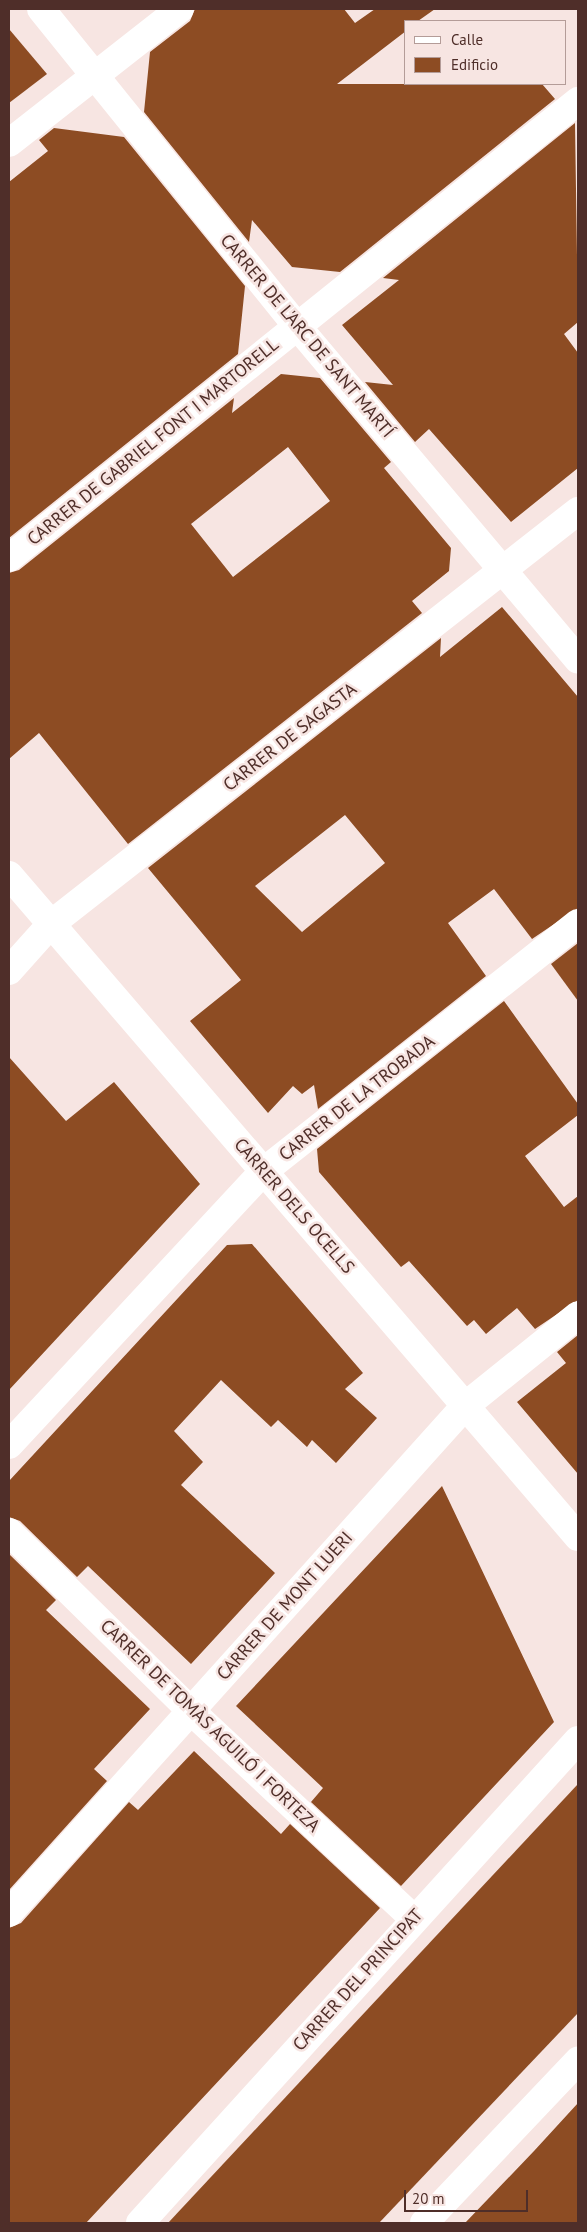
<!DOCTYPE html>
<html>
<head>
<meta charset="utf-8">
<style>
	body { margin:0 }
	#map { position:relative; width:587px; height:2232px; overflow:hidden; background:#f7e5e2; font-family:"PT Sans",sans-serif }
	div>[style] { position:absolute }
	.building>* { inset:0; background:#8d4c23 }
	.minor>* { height:28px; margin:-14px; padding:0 14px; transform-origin:14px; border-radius:14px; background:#fff }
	span { translate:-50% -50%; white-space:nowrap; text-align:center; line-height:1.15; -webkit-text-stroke:5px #f7e5e2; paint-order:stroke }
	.street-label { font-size:18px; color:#4f2e29 }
	.frame { position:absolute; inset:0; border:10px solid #4f2e29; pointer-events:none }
	.legend { position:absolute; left:404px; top:20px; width:162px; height:65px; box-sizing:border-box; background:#f7e5e2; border:1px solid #b49c98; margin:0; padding:6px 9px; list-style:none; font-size:15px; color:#4f2e29 }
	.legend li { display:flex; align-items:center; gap:10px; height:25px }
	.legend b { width:25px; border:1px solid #b49c98 }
	.scale { position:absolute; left:404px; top:2190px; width:124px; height:22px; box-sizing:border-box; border:2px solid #4f2e29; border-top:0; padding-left:6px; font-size:15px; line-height:18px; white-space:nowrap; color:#4f2e29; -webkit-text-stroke:4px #f7e5e2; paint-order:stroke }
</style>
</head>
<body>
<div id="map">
	<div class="building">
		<div style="clip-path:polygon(195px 9px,344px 9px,355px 23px,375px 9px,435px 9px,418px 21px,406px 21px,406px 31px,337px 84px,542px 84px,555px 99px,340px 272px,292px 267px,252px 220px,249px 242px,144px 112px,150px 52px,190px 21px)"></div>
		<div style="clip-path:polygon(9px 29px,47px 74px,9px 103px)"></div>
		<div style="clip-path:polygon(575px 123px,578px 322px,564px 334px,578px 353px,578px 468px,511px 522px,429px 429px,415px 442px,365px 382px,393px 385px,342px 325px,399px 280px,383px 278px)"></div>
		<div style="clip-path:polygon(54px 128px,124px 137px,245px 286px,238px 354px,9px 538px,9px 182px,48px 151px,39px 140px)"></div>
		<div style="clip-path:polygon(evenodd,281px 374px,320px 378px,391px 462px,384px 468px,451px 548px,449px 571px,412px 601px,422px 613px,128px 844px,39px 733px,9px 759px,9px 573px,19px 570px,234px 398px,232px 413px,281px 374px,288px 447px,330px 501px,233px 577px,191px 524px,288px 447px)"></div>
		<div style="clip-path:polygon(evenodd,502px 607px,578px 697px,578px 908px,532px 939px,494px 889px,448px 923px,486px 976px,318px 1109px,314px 1085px,302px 1094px,293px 1086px,268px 1113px,190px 1021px,241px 980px,148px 868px,441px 638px,440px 657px,502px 607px,345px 815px,385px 863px,302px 932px,255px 886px,345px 815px)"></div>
		<div style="clip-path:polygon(578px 943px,578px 1001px,551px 964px)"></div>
		<div style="clip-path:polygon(504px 1001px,578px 1104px,578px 1115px,525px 1156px,564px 1207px,578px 1196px,578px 1300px,535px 1329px,517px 1308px,486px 1334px,474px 1320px,467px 1326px,409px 1261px,401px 1267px,319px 1172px,317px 1149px)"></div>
		<div style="clip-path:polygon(9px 1057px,66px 1121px,114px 1082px,200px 1184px,9px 1390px)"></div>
		<div style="clip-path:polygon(252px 1244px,363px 1373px,345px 1389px,377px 1418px,336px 1463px,312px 1440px,307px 1447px,278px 1420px,271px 1427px,221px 1380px,174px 1431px,203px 1462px,181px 1485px,275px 1573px,191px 1664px,88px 1566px,77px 1577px,20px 1521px,9px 1517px,9px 1481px,227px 1245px)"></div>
		<div style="clip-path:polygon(578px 1335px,578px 1474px,517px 1402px,566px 1363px,557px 1352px)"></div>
		<div style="clip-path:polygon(442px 1486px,554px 1722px,401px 1886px,311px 1802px,323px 1788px,236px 1706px)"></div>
		<div style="clip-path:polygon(9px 1554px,56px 1600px,46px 1610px,150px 1709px,94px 1769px,107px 1781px,9px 1890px)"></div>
		<div style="clip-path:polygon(194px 1751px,281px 1834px,290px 1824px,380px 1908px,86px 2223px,9px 2223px,9px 1928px,21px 1923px,129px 1802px,138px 1810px)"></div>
		<div style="clip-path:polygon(578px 1784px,578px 2013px,379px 2223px,168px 2223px)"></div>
		<div style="clip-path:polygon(578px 2103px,578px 2223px,465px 2223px,534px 2151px)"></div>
	</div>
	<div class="minor">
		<div style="left:41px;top:9px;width:407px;rotate:51.1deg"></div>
		<div style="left:297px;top:326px;width:436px;rotate:49.9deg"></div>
		<div style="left:9px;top:143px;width:217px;rotate:-38.1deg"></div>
		<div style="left:9px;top:558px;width:730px;rotate:-38.77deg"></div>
		<div style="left:9px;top:875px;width:873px;rotate:49.32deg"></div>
		<div style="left:9px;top:971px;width:63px;rotate:-48.2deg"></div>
		<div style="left:51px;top:924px;width:670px;rotate:-38.09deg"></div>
		<div style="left:9px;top:1445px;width:374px;rotate:-47.1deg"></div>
		<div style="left:264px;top:1171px;width:400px;rotate:-38.3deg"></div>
		<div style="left:9px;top:1532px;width:255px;rotate:44.5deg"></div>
		<div style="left:191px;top:1711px;width:304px;rotate:43deg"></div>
		<div style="left:9px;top:1913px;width:682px;rotate:-48.03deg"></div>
		<div style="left:465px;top:1406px;width:145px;rotate:-38.8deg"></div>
		<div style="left:140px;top:2223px;width:652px;rotate:-47.8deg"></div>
		<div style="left:424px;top:2223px;width:224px;rotate:-46.5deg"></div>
	</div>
	<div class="street-label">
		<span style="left:307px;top:336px;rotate:50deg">CARRER DE L'ARC DE SANT MARTÍ</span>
		<span style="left:153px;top:442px;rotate:-39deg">CARRER DE GABRIEL FONT I MARTORELL</span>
		<span style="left:290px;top:737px;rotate:-38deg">CARRER DE SAGASTA</span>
		<span style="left:357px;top:1098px;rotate:-38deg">CARRER DE LA TROBADA</span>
		<span style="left:294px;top:1206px;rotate:49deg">CARRER DELS OCELLS</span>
		<span style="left:285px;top:1606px;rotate:-48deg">CARRER DE MONT LUERI</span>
		<span style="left:210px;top:1726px;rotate:44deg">CARRER DE TOMÀS AGUILÓ I FORTEZA</span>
		<span style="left:358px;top:1980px;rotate:-48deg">CARRER DEL PRINCIPAT</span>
	</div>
	<div class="frame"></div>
	<ul class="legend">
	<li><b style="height:6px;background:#fff"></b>Calle</li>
	<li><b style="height:14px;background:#8d4c23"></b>Edificio</li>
	</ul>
	<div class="scale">20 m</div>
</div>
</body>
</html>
